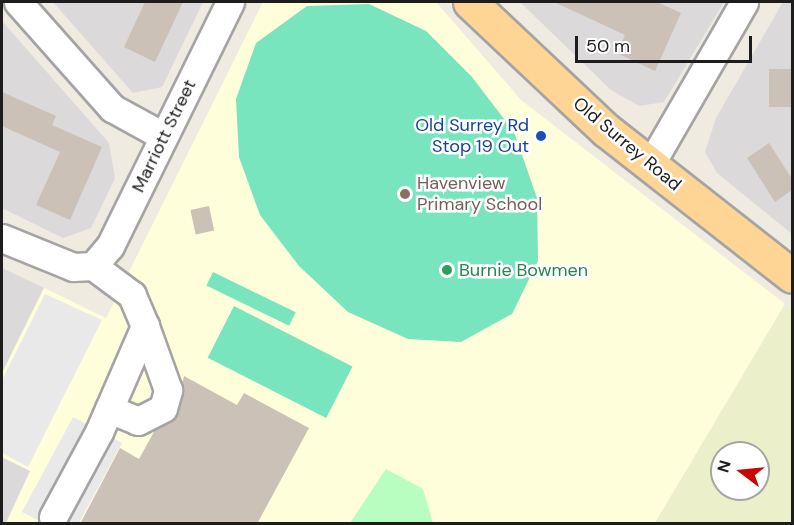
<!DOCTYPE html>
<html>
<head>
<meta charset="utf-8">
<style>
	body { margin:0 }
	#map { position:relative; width:794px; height:525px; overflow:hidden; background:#efebe1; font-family:"DM Sans",sans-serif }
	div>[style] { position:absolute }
	.residential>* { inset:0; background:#dbd9d9 }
	.education>* { inset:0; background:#feffda }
	.farmland>* { inset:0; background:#ecf0ca }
	.park>* { inset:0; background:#b9fec1 }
	.pitch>* { inset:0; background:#78e5be; transform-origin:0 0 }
	.parking>* { inset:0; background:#e9e9e9 }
	.building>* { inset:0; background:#cbc1b7; transform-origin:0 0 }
	.roads { filter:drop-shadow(2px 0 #a4a4a4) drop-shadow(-2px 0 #a4a4a4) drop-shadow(0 2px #a4a4a4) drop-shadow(0 -2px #a4a4a4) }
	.minor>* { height:27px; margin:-13.5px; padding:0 13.5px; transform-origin:13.5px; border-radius:13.5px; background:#fff }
	.major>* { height:33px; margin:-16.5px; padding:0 16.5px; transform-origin:16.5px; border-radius:16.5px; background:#ffd596 }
	.dots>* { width:16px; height:16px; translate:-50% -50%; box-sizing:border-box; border:3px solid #fff; border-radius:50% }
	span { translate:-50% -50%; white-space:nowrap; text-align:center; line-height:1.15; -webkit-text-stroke:5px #fff; paint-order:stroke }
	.transit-label { font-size:18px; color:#164399 }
	.right { translate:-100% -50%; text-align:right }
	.street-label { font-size:18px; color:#1d1d1d }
	.education-label { font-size:18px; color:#785e54 }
	.left { translate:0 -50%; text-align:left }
	.leisure-label { font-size:18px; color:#27864d }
	.frame { position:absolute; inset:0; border:3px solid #1d1d1d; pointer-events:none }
	.north { position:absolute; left:710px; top:441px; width:60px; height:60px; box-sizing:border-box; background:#fff; border:2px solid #a5a5a5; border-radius:50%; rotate:286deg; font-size:16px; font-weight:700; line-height:24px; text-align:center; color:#1d1d1d }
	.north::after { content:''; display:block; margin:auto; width:21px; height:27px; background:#c90600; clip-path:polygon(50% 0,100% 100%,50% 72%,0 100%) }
	.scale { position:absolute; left:575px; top:36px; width:177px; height:27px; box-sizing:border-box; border:3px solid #1d1d1d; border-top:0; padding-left:8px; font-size:18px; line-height:21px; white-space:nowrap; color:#1d1d1d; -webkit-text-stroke:4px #fff; paint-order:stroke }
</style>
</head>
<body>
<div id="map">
	<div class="residential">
		<div style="clip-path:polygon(53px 2px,203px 2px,162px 87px,133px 93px)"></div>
		<div style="clip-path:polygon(520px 2px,724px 2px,664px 102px,639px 106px,611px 90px)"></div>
		<div style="clip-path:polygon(783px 2px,792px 2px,792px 234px,717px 173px,705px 152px,716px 118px)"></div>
		<div style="clip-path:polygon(2px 21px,109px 143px,115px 178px,91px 228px,63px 238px,2px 208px)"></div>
		<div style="clip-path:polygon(2px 268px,44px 288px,2px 373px)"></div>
		<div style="clip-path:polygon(2px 457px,31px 471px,6px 523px,2px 523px)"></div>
	</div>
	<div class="education">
		<div style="clip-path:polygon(263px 2px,436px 2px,521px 100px,785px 304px,655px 523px,6px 523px,30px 471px,2px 457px,2px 373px,44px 288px,106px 318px)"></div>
	</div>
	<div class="farmland">
		<div style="clip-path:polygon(evenodd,785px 304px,792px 310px,792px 523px,655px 523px,785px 304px,722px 453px,758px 453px,758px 489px,722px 489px,722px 453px)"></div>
	</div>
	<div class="park">
		<div style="clip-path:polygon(386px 469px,423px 489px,433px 523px,350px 523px)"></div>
	</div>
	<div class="pitch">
		<div style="clip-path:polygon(369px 4px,426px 31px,472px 77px,514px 132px,537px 198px,538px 261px,512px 314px,461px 342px,408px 339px,348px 312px,299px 266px,260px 215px,239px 157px,236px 99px,256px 43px,307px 6px)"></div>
		<div style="left:213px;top:272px;width:92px;height:15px;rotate:26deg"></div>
		<div style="left:234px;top:306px;width:133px;height:58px;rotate:27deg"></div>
	</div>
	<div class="parking">
		<div style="clip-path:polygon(45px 294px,102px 320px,28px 467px,2px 453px,2px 380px)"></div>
		<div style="clip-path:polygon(73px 417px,122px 443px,79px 523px,43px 523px,22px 512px)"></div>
	</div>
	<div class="building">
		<div style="clip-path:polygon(145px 2px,183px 2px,155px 62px,124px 47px)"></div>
		<div style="clip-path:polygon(554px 2px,657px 2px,681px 13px,655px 71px,617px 53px,625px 35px)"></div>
		<div style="left:769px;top:69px;width:23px;height:38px"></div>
		<div style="clip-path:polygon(2px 92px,56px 116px,52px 125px,102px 147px,70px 220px,36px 205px,60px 152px,2px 126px)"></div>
		<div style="clip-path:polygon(769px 143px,792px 179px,792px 190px,775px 202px,747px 158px)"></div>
		<div style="left:209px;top:206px;width:25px;height:19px;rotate:78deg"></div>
		<div style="clip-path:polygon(184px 376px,237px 405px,244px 393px,309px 428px,257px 524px,80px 524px,120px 448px,139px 459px,155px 430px,175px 418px)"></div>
	</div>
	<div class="roads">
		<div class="minor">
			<div style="left:18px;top:2px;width:142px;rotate:48.4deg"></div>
			<div style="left:112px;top:108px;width:58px;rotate:28.8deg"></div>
			<div style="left:650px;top:165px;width:188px;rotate:-60deg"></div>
			<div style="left:2px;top:238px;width:77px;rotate:22.2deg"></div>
			<div style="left:73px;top:267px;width:20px;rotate:-3deg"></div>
			<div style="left:93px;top:266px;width:26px;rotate:-50deg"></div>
			<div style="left:110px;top:246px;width:272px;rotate:-63.8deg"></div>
			<div style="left:109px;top:409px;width:31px;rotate:22deg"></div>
			<div style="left:138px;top:421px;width:28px;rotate:-27deg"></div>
			<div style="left:163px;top:408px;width:19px;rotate:-74deg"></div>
			<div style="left:168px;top:390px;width:68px;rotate:-109.8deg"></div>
			<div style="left:53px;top:517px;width:97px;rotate:-61.6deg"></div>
			<div style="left:99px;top:432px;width:116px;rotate:-66.5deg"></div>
			<div style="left:145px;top:326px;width:34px;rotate:-113deg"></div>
			<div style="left:132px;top:295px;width:49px;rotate:-143.4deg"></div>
		</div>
		<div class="major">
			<div style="left:470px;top:2px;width:187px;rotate:43.3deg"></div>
			<div style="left:606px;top:130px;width:236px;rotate:38.1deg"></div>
		</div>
	</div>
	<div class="dots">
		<div style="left:541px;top:136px;background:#1a4fb4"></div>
		<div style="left:405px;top:194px;background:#8d6e63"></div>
		<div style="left:447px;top:270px;background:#2e9e5b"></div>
	</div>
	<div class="transit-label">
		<span class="right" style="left:529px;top:136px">Old Surrey Rd<br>Stop 19 Out</span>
	</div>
	<div class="street-label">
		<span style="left:164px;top:136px;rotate:-64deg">Marriott Street</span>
		<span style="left:627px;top:144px;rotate:40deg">Old Surrey Road</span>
	</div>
	<div class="education-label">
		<span class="left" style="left:417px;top:194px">Havenview<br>Primary School</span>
	</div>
	<div class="leisure-label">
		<span class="left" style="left:459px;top:270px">Burnie Bowmen</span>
	</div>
	<div class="frame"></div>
	<div class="north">N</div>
	<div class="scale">50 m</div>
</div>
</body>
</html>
